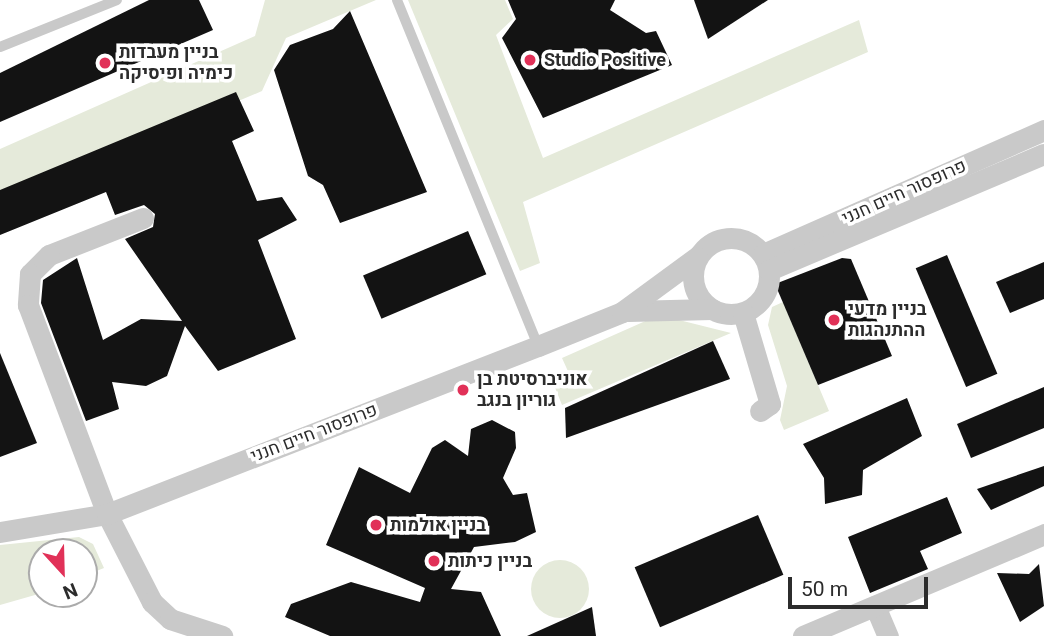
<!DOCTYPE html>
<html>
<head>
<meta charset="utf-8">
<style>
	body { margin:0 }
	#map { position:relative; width:1044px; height:636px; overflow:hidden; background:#fff; font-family:Roboto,Heebo,sans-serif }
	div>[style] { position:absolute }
	.green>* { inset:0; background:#e5eada }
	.round { border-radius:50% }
	.building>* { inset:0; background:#131313; transform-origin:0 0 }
	.lane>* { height:10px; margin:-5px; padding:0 5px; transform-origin:5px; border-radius:5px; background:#c9c9c9 }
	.street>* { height:21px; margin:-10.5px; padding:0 10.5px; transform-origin:10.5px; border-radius:10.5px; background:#c9c9c9 }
	.street>.ring { margin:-10.5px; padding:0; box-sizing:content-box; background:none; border:21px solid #c9c9c9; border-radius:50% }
	.dots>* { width:19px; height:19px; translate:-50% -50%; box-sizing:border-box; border:4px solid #fff; border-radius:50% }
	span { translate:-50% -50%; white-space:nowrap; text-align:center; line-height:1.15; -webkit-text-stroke:7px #fff; paint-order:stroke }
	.poi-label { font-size:18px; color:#2c2c2c; font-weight:700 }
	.left { translate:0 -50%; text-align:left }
	.street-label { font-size:18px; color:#2c2c2c }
	.north { position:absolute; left:28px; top:538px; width:70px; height:70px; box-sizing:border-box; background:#fff; border:2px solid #ababab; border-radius:50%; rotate:158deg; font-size:19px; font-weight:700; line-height:28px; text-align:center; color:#2c2c2c }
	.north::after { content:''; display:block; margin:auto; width:24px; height:32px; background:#e13158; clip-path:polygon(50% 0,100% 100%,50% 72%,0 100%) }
	.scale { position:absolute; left:788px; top:577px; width:140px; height:32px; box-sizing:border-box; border:4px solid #2c2c2c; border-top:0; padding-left:9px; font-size:21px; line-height:24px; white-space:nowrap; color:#2c2c2c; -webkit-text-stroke:5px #fff; paint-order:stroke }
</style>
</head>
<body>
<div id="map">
	<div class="green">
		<div style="clip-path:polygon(265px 0,376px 0,286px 38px,262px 91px,0 202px,0 149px,255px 36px)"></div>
		<div style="clip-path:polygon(408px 0,505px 0,513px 19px,496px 35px,543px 158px,859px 20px,868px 52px,523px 202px,540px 263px,520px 271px)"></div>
		<div style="clip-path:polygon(783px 302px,829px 411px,784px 430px,780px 420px,787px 386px,768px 325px,772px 307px)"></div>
		<div style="clip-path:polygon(659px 315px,731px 333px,562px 405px,554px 385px,571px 378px,562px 358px)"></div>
		<div style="clip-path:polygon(79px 537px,93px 544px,104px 568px,84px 576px,84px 552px,42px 552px,42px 593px,0 605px,0 545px)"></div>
		<div class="round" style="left:531px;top:560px;width:58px;height:58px"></div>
	</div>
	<div class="building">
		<div style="clip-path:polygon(149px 0,199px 0,213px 30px,0 122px,0 73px)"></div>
		<div style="clip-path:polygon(508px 0,615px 0,610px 10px,646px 33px,656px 31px,672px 65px,543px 118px,502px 38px,516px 19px)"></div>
		<div style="clip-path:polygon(694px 0,768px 0,708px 39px)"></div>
		<div style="clip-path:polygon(350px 11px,427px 192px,340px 223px,323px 185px,308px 176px,274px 70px,290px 45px,333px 29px)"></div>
		<div style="clip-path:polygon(236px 92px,254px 131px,232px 141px,257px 201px,282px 197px,297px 220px,258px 240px,296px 339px,218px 371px,185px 326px,167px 376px,146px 386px,112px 382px,119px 409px,86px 421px,41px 303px,43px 280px,77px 258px,103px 340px,141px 319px,182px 321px,125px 239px,153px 227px,155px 214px,144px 205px,115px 215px,106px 192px,0 235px,0 190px)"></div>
		<div style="left:468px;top:231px;width:47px;height:114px;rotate:67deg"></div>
		<div style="left:947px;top:255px;width:129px;height:34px;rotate:67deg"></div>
		<div style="clip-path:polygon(842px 258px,851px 259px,892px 356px,818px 385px,775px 284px)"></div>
		<div style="clip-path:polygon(1044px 262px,1044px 299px,1010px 313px,996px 282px)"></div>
		<div style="clip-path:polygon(713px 341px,730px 379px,566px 438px,565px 408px)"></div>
		<div style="clip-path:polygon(0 353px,37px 443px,0 457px)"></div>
		<div style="clip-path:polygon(1044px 387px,1044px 428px,971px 458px,957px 424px)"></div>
		<div style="clip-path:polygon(907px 398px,922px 436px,863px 470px,862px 495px,825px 504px,824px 478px,803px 444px)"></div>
		<div style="clip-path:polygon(492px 420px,515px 432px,516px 448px,503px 478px,513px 495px,527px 493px,536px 532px,515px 542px,474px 547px,451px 589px,481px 592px,501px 636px,330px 636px,285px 617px,291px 604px,351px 582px,420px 602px,425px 588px,326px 545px,359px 467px,410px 493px,432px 448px,445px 440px,468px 456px,471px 429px)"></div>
		<div style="clip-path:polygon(1044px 466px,1044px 486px,991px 510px,977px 489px)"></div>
		<div style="clip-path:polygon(947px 497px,962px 533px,920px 551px,928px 569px,870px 593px,848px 537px)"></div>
		<div style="left:758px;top:515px;width:65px;height:134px;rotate:67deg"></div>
		<div style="clip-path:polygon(1039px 564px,1044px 606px,1020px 622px,997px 573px,1029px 574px)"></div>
		<div style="clip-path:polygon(592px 607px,596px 636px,527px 636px)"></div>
	</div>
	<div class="lane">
		<div style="left:397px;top:0;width:374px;rotate:67.8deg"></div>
		<div style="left:0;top:47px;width:126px;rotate:-21.9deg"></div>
	</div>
	<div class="street">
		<div style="left:143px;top:218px;width:101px;rotate:158.5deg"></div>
		<div style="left:49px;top:255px;width:27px;rotate:135deg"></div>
		<div style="left:30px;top:274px;width:31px;rotate:94deg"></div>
		<div style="left:28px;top:305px;width:223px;rotate:69.3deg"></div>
		<div style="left:107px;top:514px;width:99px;rotate:62.9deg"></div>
		<div style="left:152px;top:602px;width:25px;rotate:43deg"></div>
		<div style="left:170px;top:619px;width:55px;rotate:18.1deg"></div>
		<div class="ring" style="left:693px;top:238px;width:55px;height:55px"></div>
		<div style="left:763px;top:254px;width:307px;rotate:-23.8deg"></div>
		<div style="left:769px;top:270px;width:298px;rotate:-22.9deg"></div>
		<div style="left:628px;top:311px;width:84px;rotate:-1.4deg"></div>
		<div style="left:743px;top:313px;width:95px;rotate:73.5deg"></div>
		<div style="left:770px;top:404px;width:12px;rotate:145deg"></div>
		<div style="left:0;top:532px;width:109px;rotate:-9.5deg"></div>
		<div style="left:107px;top:514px;width:463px;rotate:-21.3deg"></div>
		<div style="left:538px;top:346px;width:91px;rotate:-22deg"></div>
		<div style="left:622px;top:312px;width:93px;rotate:-36.3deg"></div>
		<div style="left:875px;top:606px;width:33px;rotate:67deg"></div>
		<div style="left:803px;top:636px;width:262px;rotate:-22.9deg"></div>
	</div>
	<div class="dots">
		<div style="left:530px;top:60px;background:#e13158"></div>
		<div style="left:105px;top:63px;background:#e13158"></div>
		<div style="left:834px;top:320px;background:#e13158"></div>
		<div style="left:463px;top:390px;background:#e13158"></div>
		<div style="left:376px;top:525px;background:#e13158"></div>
		<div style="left:434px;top:561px;background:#e13158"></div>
	</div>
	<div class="poi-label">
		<span class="left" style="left:119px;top:63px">בניין מעבדות<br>כימיה ופיסיקה</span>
		<span class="left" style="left:544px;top:60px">Studio Positive</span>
		<span class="left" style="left:848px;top:320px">בניין מדעי<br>ההתנהגות</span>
		<span class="left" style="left:477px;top:390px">אוניברסיטת בן<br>גוריון בנגב</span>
		<span class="left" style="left:390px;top:525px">בניין אולמות</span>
		<span class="left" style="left:448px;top:561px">בניין כיתות</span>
	</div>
	<div class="street-label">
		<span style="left:904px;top:192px;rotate:-24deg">פרופסור חיים חנני</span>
		<span style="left:314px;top:433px;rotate:-21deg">פרופסור חיים חנני</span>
	</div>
	<div class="north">N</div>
	<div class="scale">50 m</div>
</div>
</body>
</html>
